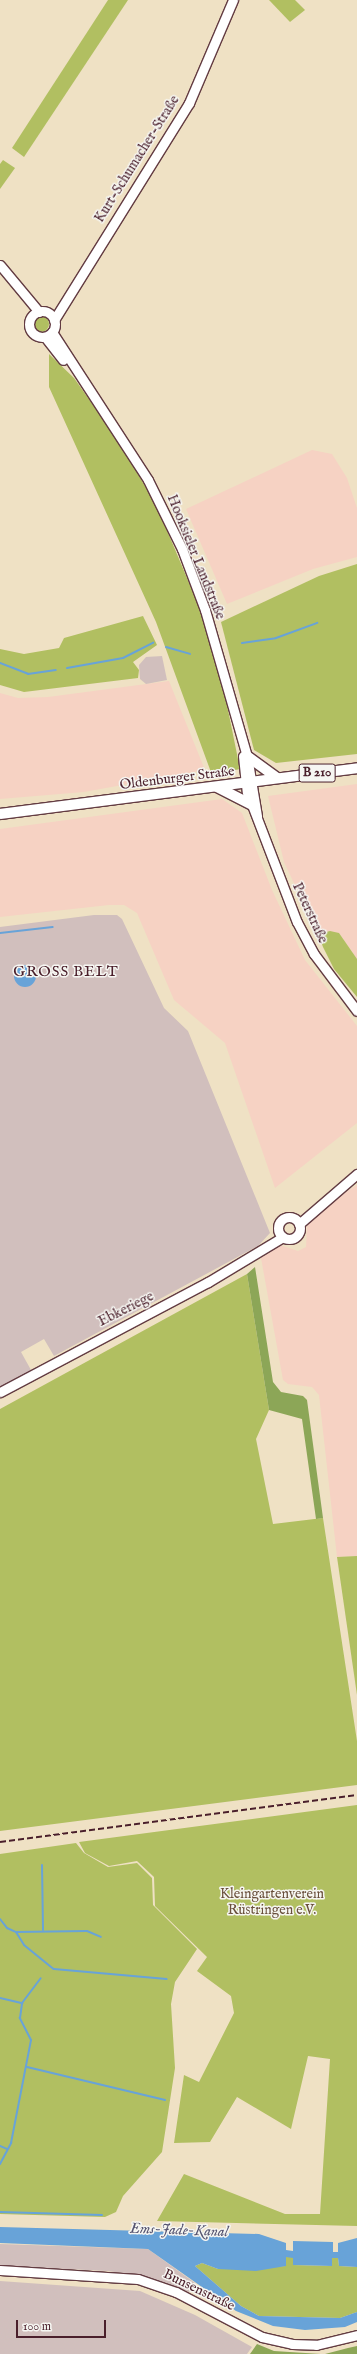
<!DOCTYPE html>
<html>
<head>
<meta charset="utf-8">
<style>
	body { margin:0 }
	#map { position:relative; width:357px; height:2354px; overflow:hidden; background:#efe1c4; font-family:"IM FELL English",serif }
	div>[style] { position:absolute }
	.built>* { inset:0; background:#f6d2c3 }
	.industrial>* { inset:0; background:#d1bfbd }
	.green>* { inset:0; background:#b1bf61 }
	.round { border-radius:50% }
	.forest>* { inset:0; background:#8ca657 }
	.water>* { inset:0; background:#68a3d8 }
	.stream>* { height:2px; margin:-1px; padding:0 1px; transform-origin:1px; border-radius:1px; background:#68a3d8 }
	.roads { filter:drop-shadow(1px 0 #633c42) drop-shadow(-1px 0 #633c42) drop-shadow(0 1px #633c42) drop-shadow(0 -1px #633c42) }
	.secondary>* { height:9px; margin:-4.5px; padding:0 4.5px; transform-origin:4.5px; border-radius:4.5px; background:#fff }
	.secondary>.ring { margin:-4.5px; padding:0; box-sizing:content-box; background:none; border:9px solid #fff; border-radius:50% }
	.primary>* { height:10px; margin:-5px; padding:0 5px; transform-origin:5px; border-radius:5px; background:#fff }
	.rail>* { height:2px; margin-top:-1px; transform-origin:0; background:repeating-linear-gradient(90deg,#4a1f2b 0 6px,transparent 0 9px) }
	span { translate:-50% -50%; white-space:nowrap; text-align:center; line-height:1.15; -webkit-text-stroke:3px #f6f6f2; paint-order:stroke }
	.shield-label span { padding:1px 3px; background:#f6f6f2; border:1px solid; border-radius:3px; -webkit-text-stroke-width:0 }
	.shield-label { font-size:13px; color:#4a1f2b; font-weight:700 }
	.street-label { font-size:14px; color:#4a1f2b }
	.park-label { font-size:14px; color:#694f3b }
	.neighbourhood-label { font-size:15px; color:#4a1f2b; letter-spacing:1px }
	.water-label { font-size:15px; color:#565470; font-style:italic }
	.scale { position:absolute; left:16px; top:2320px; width:90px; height:18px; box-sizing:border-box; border:2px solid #4a1f2b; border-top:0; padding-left:5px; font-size:12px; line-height:14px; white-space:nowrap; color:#4a1f2b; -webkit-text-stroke:3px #f6f6f2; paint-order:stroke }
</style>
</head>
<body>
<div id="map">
	<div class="built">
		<div style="clip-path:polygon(312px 450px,332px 454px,347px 478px,357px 508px,357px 557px,313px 569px,227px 604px,186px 509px)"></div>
		<div style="clip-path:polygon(169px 681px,205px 770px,84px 792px,0 799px,0 693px,18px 698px,48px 697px)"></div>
		<div style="clip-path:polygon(357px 784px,357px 959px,339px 933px,318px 934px,284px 862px,268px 796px)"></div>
		<div style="clip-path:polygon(222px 799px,242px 813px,272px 890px,305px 960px,357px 1026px,357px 1123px,275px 1188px,225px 1043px,174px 1000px,137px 913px,124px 905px,109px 905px,0 917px,0 829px)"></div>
		<div style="clip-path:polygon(357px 1185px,357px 1556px,337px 1557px,319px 1395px,312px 1387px,288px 1384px,283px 1380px,261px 1258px,280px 1245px,298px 1251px,306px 1247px,307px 1224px,327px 1204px)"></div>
	</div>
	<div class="industrial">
		<div style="clip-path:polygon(162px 656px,167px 680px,146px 684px,140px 679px,139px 665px,146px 657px)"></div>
		<div style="clip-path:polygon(94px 915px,117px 915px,122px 919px,164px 1008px,188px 1031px,270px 1233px,258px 1246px,54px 1356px,44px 1339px,21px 1352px,31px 1370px,0 1389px,0 927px)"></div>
		<div style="clip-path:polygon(0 2244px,148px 2249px,195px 2283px,189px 2292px,145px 2276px,107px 2271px,0 2266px)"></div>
		<div style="clip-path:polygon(0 2281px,140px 2291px,195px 2315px,252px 2347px,247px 2354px,0 2354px)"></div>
	</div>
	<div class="green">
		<div style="clip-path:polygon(108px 0,128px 0,24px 157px,12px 148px)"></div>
		<div style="clip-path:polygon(269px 0,295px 0,305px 10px,290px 22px)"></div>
		<div style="clip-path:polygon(3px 160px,15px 168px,0 189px,0 164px)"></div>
		<div class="round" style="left:33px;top:316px;width:16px;height:16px"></div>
		<div style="clip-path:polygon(49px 354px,74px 378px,122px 446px,158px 509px,203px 616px,227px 705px,240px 769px,212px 775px,156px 622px,49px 387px)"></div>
		<div style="clip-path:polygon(357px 564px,357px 754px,276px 763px,254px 750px,221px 622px,319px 576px)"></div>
		<div style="clip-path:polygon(143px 616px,157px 645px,133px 662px,139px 670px,138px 678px,24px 692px,0 685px,0 649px,24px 654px,59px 648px,64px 638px)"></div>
		<div style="clip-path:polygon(330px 931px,339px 933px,357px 959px,357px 997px,334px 969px,323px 947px,318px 934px)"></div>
		<div style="clip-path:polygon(247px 1274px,269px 1410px,256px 1439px,273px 1524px,323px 1518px,357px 1741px,357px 1785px,0 1831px,0 1409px)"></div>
		<div style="clip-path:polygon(357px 1556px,357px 1695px,337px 1557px)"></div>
		<div style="clip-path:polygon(357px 1805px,357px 2226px,157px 2221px,184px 2174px,285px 2214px,320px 2214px,330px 2059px,308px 2056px,291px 2129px,237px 2097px,210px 2142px,174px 2143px,184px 2075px,199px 2082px,234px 2013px,231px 1996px,197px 1971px,207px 1957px,155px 1906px,154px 1877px,137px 1861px,109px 1866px,85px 1853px,79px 1842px)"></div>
		<div style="clip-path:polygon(76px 1843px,84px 1853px,108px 1867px,137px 1863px,152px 1878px,153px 1905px,197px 1949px,175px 1982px,171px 2004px,175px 2068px,162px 2152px,123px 2196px,116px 2212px,105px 2217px,0 2214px,0 1854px)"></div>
		<div style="clip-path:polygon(286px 2257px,293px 2257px,293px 2265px,332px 2266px,332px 2258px,338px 2258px,339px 2266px,357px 2267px,357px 2312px,340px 2318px,259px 2316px,241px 2306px,195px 2266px,202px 2263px,218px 2269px,286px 2266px)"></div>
	</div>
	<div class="forest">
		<div style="clip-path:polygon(255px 1267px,273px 1382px,281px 1392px,303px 1396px,307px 1400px,323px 1518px,316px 1519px,302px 1419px,269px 1410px,247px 1274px)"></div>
		<div style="clip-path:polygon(257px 2344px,274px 2351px,321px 2354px,250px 2354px)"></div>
		<div style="clip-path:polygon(357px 2346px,357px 2354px,325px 2354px,348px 2348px)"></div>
	</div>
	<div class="water">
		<div class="round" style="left:14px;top:965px;width:22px;height:22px"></div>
		<div style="clip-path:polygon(0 2227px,259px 2234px,286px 2243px,286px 2250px,293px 2251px,293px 2241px,333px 2242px,333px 2252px,338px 2252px,338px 2243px,357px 2238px,357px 2267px,339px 2266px,338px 2258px,332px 2258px,332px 2266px,293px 2265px,293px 2258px,286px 2257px,286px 2266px,256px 2271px,218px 2269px,202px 2263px,195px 2266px,241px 2306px,259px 2316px,340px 2318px,357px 2312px,357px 2322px,345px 2327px,305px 2330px,273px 2326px,236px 2311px,148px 2249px,0 2243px)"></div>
	</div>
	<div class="stream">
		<div style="left:242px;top:643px;width:34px;rotate:-8deg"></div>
		<div style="left:276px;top:638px;width:44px;rotate:-20.1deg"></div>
		<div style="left:166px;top:647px;width:25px;rotate:16deg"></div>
		<div style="left:0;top:663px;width:30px;rotate:21deg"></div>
		<div style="left:28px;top:674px;width:28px;rotate:-8deg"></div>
		<div style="left:67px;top:668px;width:57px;rotate:-10.1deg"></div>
		<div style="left:123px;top:658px;width:34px;rotate:-27deg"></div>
		<div style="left:0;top:933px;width:53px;rotate:-6.5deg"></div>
		<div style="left:42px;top:1865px;width:65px;rotate:89.1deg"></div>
		<div style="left:0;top:1919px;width:11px;rotate:52deg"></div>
		<div style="left:7px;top:1928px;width:10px;rotate:24deg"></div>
		<div style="left:16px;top:1932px;width:71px;rotate:-0.8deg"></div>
		<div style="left:87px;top:1931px;width:15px;rotate:23deg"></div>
		<div style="left:16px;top:1932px;width:15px;rotate:58deg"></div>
		<div style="left:24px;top:1945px;width:38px;rotate:39deg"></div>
		<div style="left:54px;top:1969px;width:113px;rotate:5.1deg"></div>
		<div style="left:0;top:1998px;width:23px;rotate:13deg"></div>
		<div style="left:27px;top:2067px;width:142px;rotate:13.4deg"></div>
		<div style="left:0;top:2146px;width:8px;rotate:23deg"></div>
		<div style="left:0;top:2164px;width:24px;rotate:-62deg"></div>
		<div style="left:11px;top:2143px;width:105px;rotate:-79deg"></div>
		<div style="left:31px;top:2040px;width:25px;rotate:-117deg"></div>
		<div style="left:20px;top:2018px;width:15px;rotate:-82deg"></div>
		<div style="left:22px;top:2003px;width:31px;rotate:-53deg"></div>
		<div style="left:0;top:2212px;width:102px;rotate:1.7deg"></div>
	</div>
	<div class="roads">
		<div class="secondary">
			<div style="left:0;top:265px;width:61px;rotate:50.3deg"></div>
			<div class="ring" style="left:29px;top:311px;width:17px;height:17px"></div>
			<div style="left:54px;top:320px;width:256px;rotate:-58.1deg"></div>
			<div style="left:189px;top:103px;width:112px;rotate:-66.9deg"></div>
			<div style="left:52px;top:332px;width:176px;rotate:57deg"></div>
			<div style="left:148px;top:480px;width:77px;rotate:63.8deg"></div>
			<div style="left:182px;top:549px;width:65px;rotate:69.3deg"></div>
			<div style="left:205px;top:610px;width:152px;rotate:74deg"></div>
			<div style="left:247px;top:756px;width:61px;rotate:80.5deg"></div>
			<div style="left:45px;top:337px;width:29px;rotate:52deg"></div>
			<div style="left:243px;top:756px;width:36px;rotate:84deg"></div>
			<div style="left:247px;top:792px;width:139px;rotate:69deg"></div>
			<div style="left:297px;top:922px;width:36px;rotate:62deg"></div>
			<div style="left:314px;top:954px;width:71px;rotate:53deg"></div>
			<div class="ring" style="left:278px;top:1217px;width:13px;height:13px"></div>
			<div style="left:299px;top:1224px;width:77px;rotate:-40.8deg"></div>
			<div style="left:0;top:1392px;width:235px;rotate:-27.9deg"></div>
			<div style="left:208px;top:1282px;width:87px;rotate:-31deg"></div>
			<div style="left:0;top:2270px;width:138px;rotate:3.7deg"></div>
			<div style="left:138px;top:2279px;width:40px;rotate:18.9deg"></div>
			<div style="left:176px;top:2292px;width:97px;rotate:27.6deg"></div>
			<div style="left:262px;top:2337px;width:31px;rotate:13deg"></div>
			<div style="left:292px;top:2344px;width:24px;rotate:2deg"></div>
			<div style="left:316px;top:2345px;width:42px;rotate:-13.7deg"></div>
		</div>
		<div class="primary">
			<div style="left:247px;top:756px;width:37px;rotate:36deg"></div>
			<div style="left:217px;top:787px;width:39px;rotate:27deg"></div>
			<div style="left:0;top:814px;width:360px;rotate:-7.3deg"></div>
		</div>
	</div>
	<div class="rail">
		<div style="left:0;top:1842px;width:360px;rotate:-7.5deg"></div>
	</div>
	<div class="shield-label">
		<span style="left:317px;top:773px">B 210</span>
	</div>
	<div class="street-label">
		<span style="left:137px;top:159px;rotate:-58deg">Kurt-Schumacher-Straße</span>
		<span style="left:196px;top:557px;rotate:68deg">Hooksieler Landstraße</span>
		<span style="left:177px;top:778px;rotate:-7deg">Oldenburger Straße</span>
		<span style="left:310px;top:913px;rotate:65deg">Peterstraße</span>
		<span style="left:126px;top:1309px;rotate:-27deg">Ebkeriege</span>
		<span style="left:199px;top:2290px;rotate:26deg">Bunsenstraße</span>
	</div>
	<div class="park-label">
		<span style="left:272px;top:1902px">Kleingartenverein<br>Rüstringen e.V.</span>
	</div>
	<div class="neighbourhood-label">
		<span style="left:66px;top:972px">GROSS BELT</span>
	</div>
	<div class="water-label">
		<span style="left:179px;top:2230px;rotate:2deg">Ems-Jade-Kanal</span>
	</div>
	<div class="scale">100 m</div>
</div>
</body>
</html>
